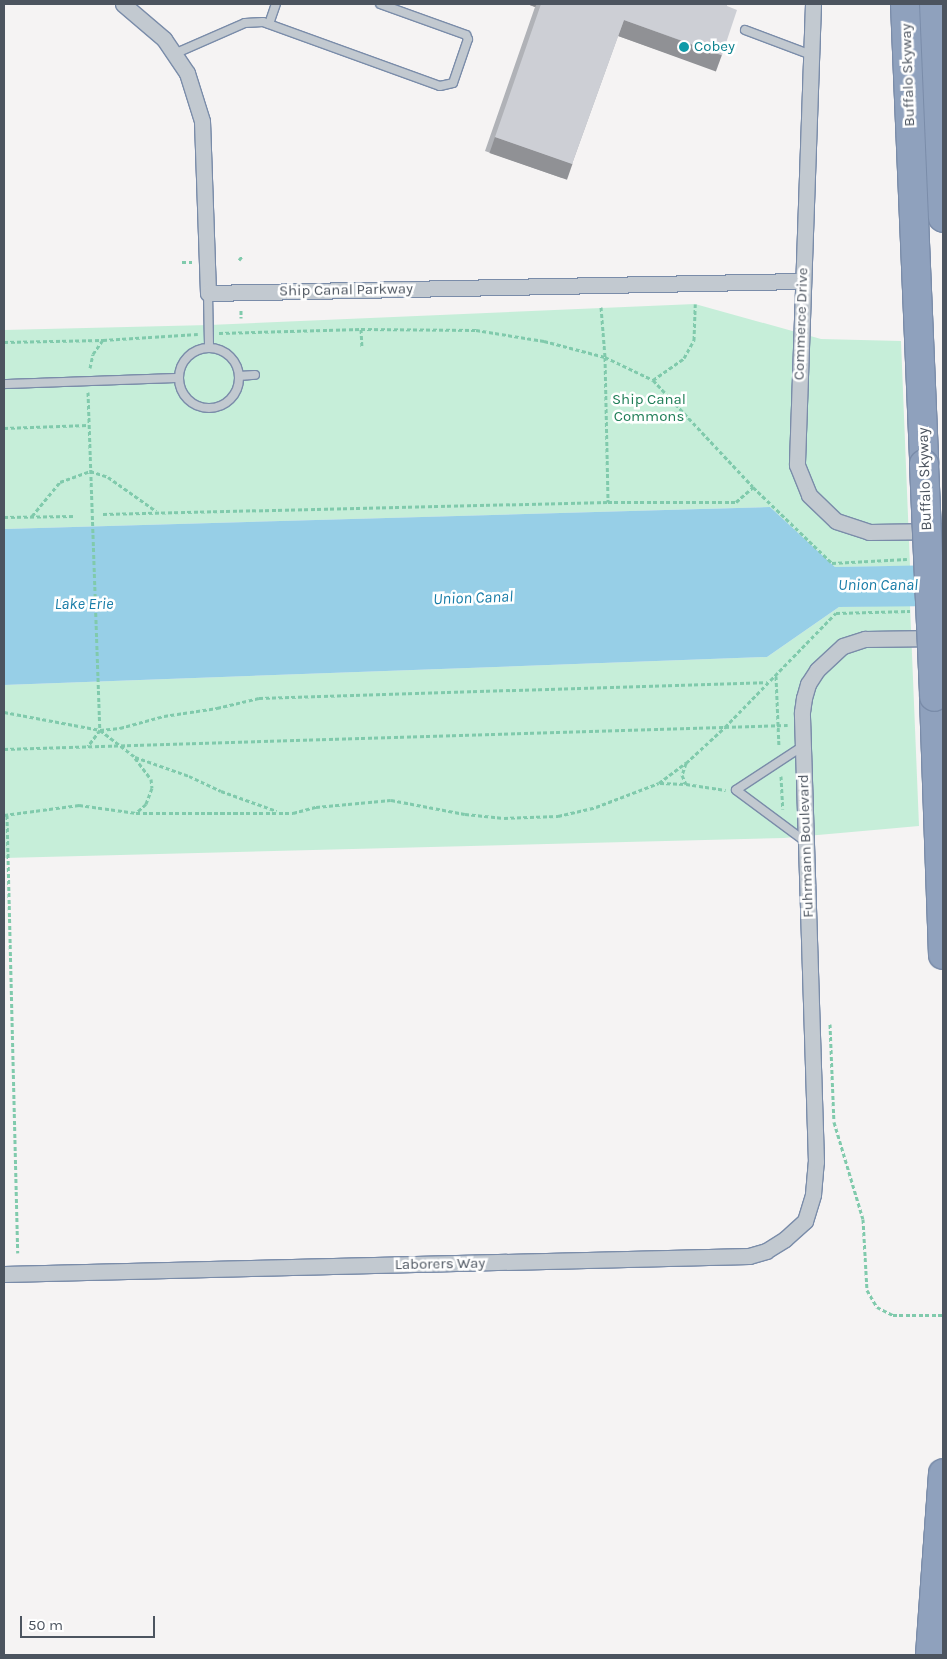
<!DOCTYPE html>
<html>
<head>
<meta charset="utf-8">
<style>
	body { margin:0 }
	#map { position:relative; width:947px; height:1659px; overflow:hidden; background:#f5f3f3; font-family:Karla,sans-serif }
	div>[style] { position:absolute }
	.green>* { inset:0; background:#c6eed9 }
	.water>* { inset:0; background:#97cfe7 }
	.path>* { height:3px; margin-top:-1.5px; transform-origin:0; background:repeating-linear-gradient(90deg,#80caac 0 4px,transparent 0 6.5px) }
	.roads { filter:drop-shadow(1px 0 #7a8ca9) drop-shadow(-1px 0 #7a8ca9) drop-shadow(0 1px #7a8ca9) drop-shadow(0 -1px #7a8ca9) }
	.lane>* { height:8px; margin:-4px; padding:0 4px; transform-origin:4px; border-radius:4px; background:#c2c9d0 }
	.lane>.ring { margin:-4px; padding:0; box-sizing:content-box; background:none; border:8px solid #c2c9d0; border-radius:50% }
	.street>* { height:15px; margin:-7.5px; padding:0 7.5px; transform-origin:7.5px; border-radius:7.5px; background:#c2c9d0 }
	.highway>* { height:28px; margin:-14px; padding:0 14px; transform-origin:14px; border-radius:14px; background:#8fa1bd }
	.bridges { filter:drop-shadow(1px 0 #7a8ca9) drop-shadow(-1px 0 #7a8ca9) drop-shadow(0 1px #7a8ca9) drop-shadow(0 -1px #7a8ca9) }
	.highway-bridge>* { height:28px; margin:-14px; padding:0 14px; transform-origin:14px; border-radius:14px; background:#8fa1bd }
	.wall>* { inset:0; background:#b0b2b7 }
	.shaded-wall>* { inset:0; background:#909195; transform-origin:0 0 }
	.building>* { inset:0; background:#cdcfd5 }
	.dots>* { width:14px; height:14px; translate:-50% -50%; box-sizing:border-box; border:2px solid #fff; border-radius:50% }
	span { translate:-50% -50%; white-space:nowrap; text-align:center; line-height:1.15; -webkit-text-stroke:5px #fff; paint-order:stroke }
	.culture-label { font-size:15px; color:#0d838f }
	.left { translate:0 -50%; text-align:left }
	.street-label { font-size:15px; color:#4c545f }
	.park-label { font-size:15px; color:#1f7e57 }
	.water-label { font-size:16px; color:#177ca7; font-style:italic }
	.frame { position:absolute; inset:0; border:5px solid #4c545f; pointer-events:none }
	.scale { position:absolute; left:20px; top:1616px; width:135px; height:22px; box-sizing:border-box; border:2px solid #4c545f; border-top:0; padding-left:6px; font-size:15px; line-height:18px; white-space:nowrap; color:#4c545f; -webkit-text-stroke:4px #fff; paint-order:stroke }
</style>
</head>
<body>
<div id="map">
	<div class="green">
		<div style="clip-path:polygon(695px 304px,821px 339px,901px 341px,910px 566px,835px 567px,770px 507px,4px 529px,4px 330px,209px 325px)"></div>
		<div style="clip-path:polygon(910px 605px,919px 826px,784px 838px,4px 858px,4px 685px,767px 657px,839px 607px)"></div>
	</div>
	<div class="water">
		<div style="clip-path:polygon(770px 507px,835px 567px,943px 565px,943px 606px,839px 607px,767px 657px,4px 685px,4px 529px)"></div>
	</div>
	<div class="path">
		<div style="left:239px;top:260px;width:6px;rotate:-51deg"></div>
		<div style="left:182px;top:262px;width:10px"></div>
		<div style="left:601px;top:307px;width:50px;rotate:85.4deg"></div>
		<div style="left:605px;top:357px;width:145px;rotate:88.8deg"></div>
		<div style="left:241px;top:310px;width:8px;rotate:90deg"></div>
		<div style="left:361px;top:329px;width:18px;rotate:87deg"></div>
		<div style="left:219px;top:333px;width:142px;rotate:-1.6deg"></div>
		<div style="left:361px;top:329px;width:115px;rotate:0.5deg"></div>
		<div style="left:476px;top:330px;width:69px;rotate:9.2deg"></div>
		<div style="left:544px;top:341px;width:63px;rotate:14.7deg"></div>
		<div style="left:605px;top:357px;width:53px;rotate:25.6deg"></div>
		<div style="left:653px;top:380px;width:146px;rotate:46.9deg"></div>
		<div style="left:753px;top:487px;width:110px;rotate:43.9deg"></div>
		<div style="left:832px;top:563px;width:75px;rotate:-3.1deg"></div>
		<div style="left:4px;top:342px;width:99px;rotate:-1.2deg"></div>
		<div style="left:103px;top:340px;width:95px;rotate:-3.6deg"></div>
		<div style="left:90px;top:368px;width:14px;rotate:-78deg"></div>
		<div style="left:93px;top:354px;width:16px;rotate:-55deg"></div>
		<div style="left:653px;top:380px;width:38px;rotate:-35deg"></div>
		<div style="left:684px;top:358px;width:21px;rotate:-61deg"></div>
		<div style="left:694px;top:340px;width:36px;rotate:-88deg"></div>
		<div style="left:88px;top:392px;width:338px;rotate:88deg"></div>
		<div style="left:100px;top:730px;width:20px;rotate:127deg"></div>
		<div style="left:4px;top:428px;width:84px;rotate:-2deg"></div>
		<div style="left:103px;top:514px;width:505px;rotate:-1.36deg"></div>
		<div style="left:608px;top:502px;width:128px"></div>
		<div style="left:736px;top:502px;width:23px;rotate:-41deg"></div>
		<div style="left:32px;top:516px;width:44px;rotate:-50.5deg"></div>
		<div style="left:60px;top:482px;width:32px;rotate:-20deg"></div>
		<div style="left:90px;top:471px;width:19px;rotate:18deg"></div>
		<div style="left:108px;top:477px;width:59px;rotate:35.3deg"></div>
		<div style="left:4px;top:517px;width:71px;rotate:-0.8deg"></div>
		<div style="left:776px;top:676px;width:71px;rotate:87.6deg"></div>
		<div style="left:4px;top:712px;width:98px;rotate:10.6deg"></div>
		<div style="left:100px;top:730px;width:20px;rotate:-6deg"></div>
		<div style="left:120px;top:728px;width:46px;rotate:-15.3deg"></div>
		<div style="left:164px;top:716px;width:54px;rotate:-8.6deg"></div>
		<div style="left:217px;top:708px;width:43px;rotate:-13.4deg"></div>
		<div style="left:259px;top:698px;width:508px;rotate:-1.8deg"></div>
		<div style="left:100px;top:730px;width:44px;rotate:37.6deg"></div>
		<div style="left:135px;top:757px;width:57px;rotate:19.4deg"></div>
		<div style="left:189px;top:776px;width:35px;rotate:25deg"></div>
		<div style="left:221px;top:791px;width:59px;rotate:19.7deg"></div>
		<div style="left:4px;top:749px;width:784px;rotate:-1.75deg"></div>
		<div style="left:135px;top:758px;width:26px;rotate:53deg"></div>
		<div style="left:151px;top:779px;width:9px;rotate:84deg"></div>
		<div style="left:152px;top:788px;width:17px;rotate:111deg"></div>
		<div style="left:146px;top:804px;width:13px;rotate:138deg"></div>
		<div style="left:686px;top:763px;width:13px;rotate:108deg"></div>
		<div style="left:682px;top:775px;width:10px;rotate:66deg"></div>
		<div style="left:781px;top:776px;width:33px;rotate:87deg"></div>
		<div style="left:660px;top:783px;width:26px;rotate:2deg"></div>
		<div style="left:686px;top:784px;width:40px;rotate:8.5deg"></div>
		<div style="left:4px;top:815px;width:76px;rotate:-7.6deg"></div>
		<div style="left:79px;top:805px;width:58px;rotate:8deg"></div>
		<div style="left:136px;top:813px;width:157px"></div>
		<div style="left:293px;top:813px;width:24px;rotate:-15deg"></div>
		<div style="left:316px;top:807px;width:75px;rotate:-5.3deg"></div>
		<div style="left:391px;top:800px;width:75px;rotate:10.7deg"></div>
		<div style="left:465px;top:814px;width:39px;rotate:6deg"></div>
		<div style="left:504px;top:818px;width:54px;rotate:-2.1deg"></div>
		<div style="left:558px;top:816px;width:39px;rotate:-13deg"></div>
		<div style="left:596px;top:807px;width:67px;rotate:-20.9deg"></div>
		<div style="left:659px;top:783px;width:34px;rotate:-37deg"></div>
		<div style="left:686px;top:763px;width:53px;rotate:-42.7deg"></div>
		<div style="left:725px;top:727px;width:159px;rotate:-45.8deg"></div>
		<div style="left:836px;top:613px;width:74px;rotate:-1.5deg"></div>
		<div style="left:7px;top:815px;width:438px;rotate:88.6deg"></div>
		<div style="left:830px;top:1024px;width:98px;rotate:87.7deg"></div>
		<div style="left:834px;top:1122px;width:101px;rotate:73.4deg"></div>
		<div style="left:863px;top:1219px;width:71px;rotate:86.8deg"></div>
		<div style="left:867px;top:1290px;width:20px;rotate:60deg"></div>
		<div style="left:877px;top:1307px;width:18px;rotate:27deg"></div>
		<div style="left:893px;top:1315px;width:50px"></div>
	</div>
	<div class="roads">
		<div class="lane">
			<div style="left:269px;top:24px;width:21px;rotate:-71deg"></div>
			<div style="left:745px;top:30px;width:71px;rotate:20.7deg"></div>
			<div style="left:174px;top:54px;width:77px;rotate:-23.6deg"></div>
			<div style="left:245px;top:23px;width:18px;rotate:-3deg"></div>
			<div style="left:263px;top:22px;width:188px;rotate:19.9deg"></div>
			<div style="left:440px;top:86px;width:13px;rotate:-13deg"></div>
			<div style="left:453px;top:83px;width:46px;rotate:-71.2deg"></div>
			<div style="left:468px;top:39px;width:4px;rotate:-117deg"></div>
			<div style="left:466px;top:35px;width:91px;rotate:-160.2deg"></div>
			<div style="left:208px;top:293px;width:54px;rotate:88.9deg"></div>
			<div class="ring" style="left:179px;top:348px;width:52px;height:52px"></div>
			<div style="left:239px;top:376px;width:16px;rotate:-4deg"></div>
			<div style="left:4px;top:384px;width:175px;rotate:-2deg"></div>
			<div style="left:803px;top:746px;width:80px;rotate:146.7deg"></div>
			<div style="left:736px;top:790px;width:87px;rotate:36.6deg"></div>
		</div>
		<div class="street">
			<div style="left:123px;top:4px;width:54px;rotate:40.5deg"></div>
			<div style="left:164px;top:39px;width:41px;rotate:55.9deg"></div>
			<div style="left:187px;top:73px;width:50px;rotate:72.6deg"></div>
			<div style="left:202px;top:121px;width:172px;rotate:88deg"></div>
			<div style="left:208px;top:293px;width:594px;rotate:-1.16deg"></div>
			<div style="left:813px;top:4px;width:461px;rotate:92deg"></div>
			<div style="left:797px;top:465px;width:32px;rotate:68deg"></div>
			<div style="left:809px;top:495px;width:37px;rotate:44deg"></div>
			<div style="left:836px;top:521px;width:35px;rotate:18deg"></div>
			<div style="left:869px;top:532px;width:74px;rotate:-0.8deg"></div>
			<div style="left:4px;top:1274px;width:745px;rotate:-1.38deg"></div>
			<div style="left:749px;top:1256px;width:18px;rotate:-16deg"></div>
			<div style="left:766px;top:1251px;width:22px;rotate:-32deg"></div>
			<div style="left:785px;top:1239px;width:27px;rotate:-42deg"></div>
			<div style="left:805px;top:1221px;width:28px;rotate:-73deg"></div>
			<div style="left:813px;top:1194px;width:32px;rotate:-85deg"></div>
			<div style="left:816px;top:1162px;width:450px;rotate:-91.8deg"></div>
			<div style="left:802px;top:712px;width:14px;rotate:-82deg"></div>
			<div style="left:804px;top:698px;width:15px;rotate:-74deg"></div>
			<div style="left:808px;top:684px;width:17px;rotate:-57deg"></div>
			<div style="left:817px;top:670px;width:35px;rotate:-43deg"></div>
			<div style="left:843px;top:646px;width:23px;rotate:-18deg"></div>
			<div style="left:865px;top:639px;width:71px;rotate:-0.8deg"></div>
		</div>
		<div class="highway">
			<div style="left:905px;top:4px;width:460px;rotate:87.6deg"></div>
			<div style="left:934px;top:4px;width:214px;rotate:87.6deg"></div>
			<div style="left:934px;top:697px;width:258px;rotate:88deg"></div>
			<div style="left:930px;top:1655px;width:182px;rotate:-85.9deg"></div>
		</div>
	</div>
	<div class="bridges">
		<div class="highway-bridge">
			<div style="left:924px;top:464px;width:233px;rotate:87.5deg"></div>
		</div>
	</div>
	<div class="wall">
		<div style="clip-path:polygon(527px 4px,727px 4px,722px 55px,712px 69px,618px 36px,572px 164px,562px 178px,485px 151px,535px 7px)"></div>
	</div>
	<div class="shaded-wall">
		<div style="clip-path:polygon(527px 4px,537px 4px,535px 7px)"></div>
		<div style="left:624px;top:20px;width:104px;height:17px;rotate:20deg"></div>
		<div style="left:495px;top:137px;width:82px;height:17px;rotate:19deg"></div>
	</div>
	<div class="building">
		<div style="clip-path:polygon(541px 4px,727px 4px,727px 6px,737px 10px,722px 55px,624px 20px,572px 164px,495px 137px)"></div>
	</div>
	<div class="dots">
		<div style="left:684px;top:47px;background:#0f9aa8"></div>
	</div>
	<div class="culture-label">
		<span class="left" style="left:694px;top:47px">Cobey</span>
	</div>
	<div class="street-label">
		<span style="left:908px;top:75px;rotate:-92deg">Buffalo Skyway</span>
		<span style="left:346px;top:290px;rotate:-1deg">Ship Canal Parkway</span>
		<span style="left:801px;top:324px;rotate:-88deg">Commerce Drive</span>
		<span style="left:925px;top:479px;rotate:-92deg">Buffalo Skyway</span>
		<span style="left:806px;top:846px;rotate:-92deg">Fuhrmann Boulevard</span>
		<span style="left:440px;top:1264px;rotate:-1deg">Laborers Way</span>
	</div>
	<div class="park-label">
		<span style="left:649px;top:408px">Ship Canal<br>Commons</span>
	</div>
	<div class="water-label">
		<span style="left:878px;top:585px">Union Canal</span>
		<span style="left:473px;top:598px;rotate:-2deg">Union Canal</span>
		<span style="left:84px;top:604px">Lake Erie</span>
	</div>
	<div class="frame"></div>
	<div class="scale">50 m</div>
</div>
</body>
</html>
